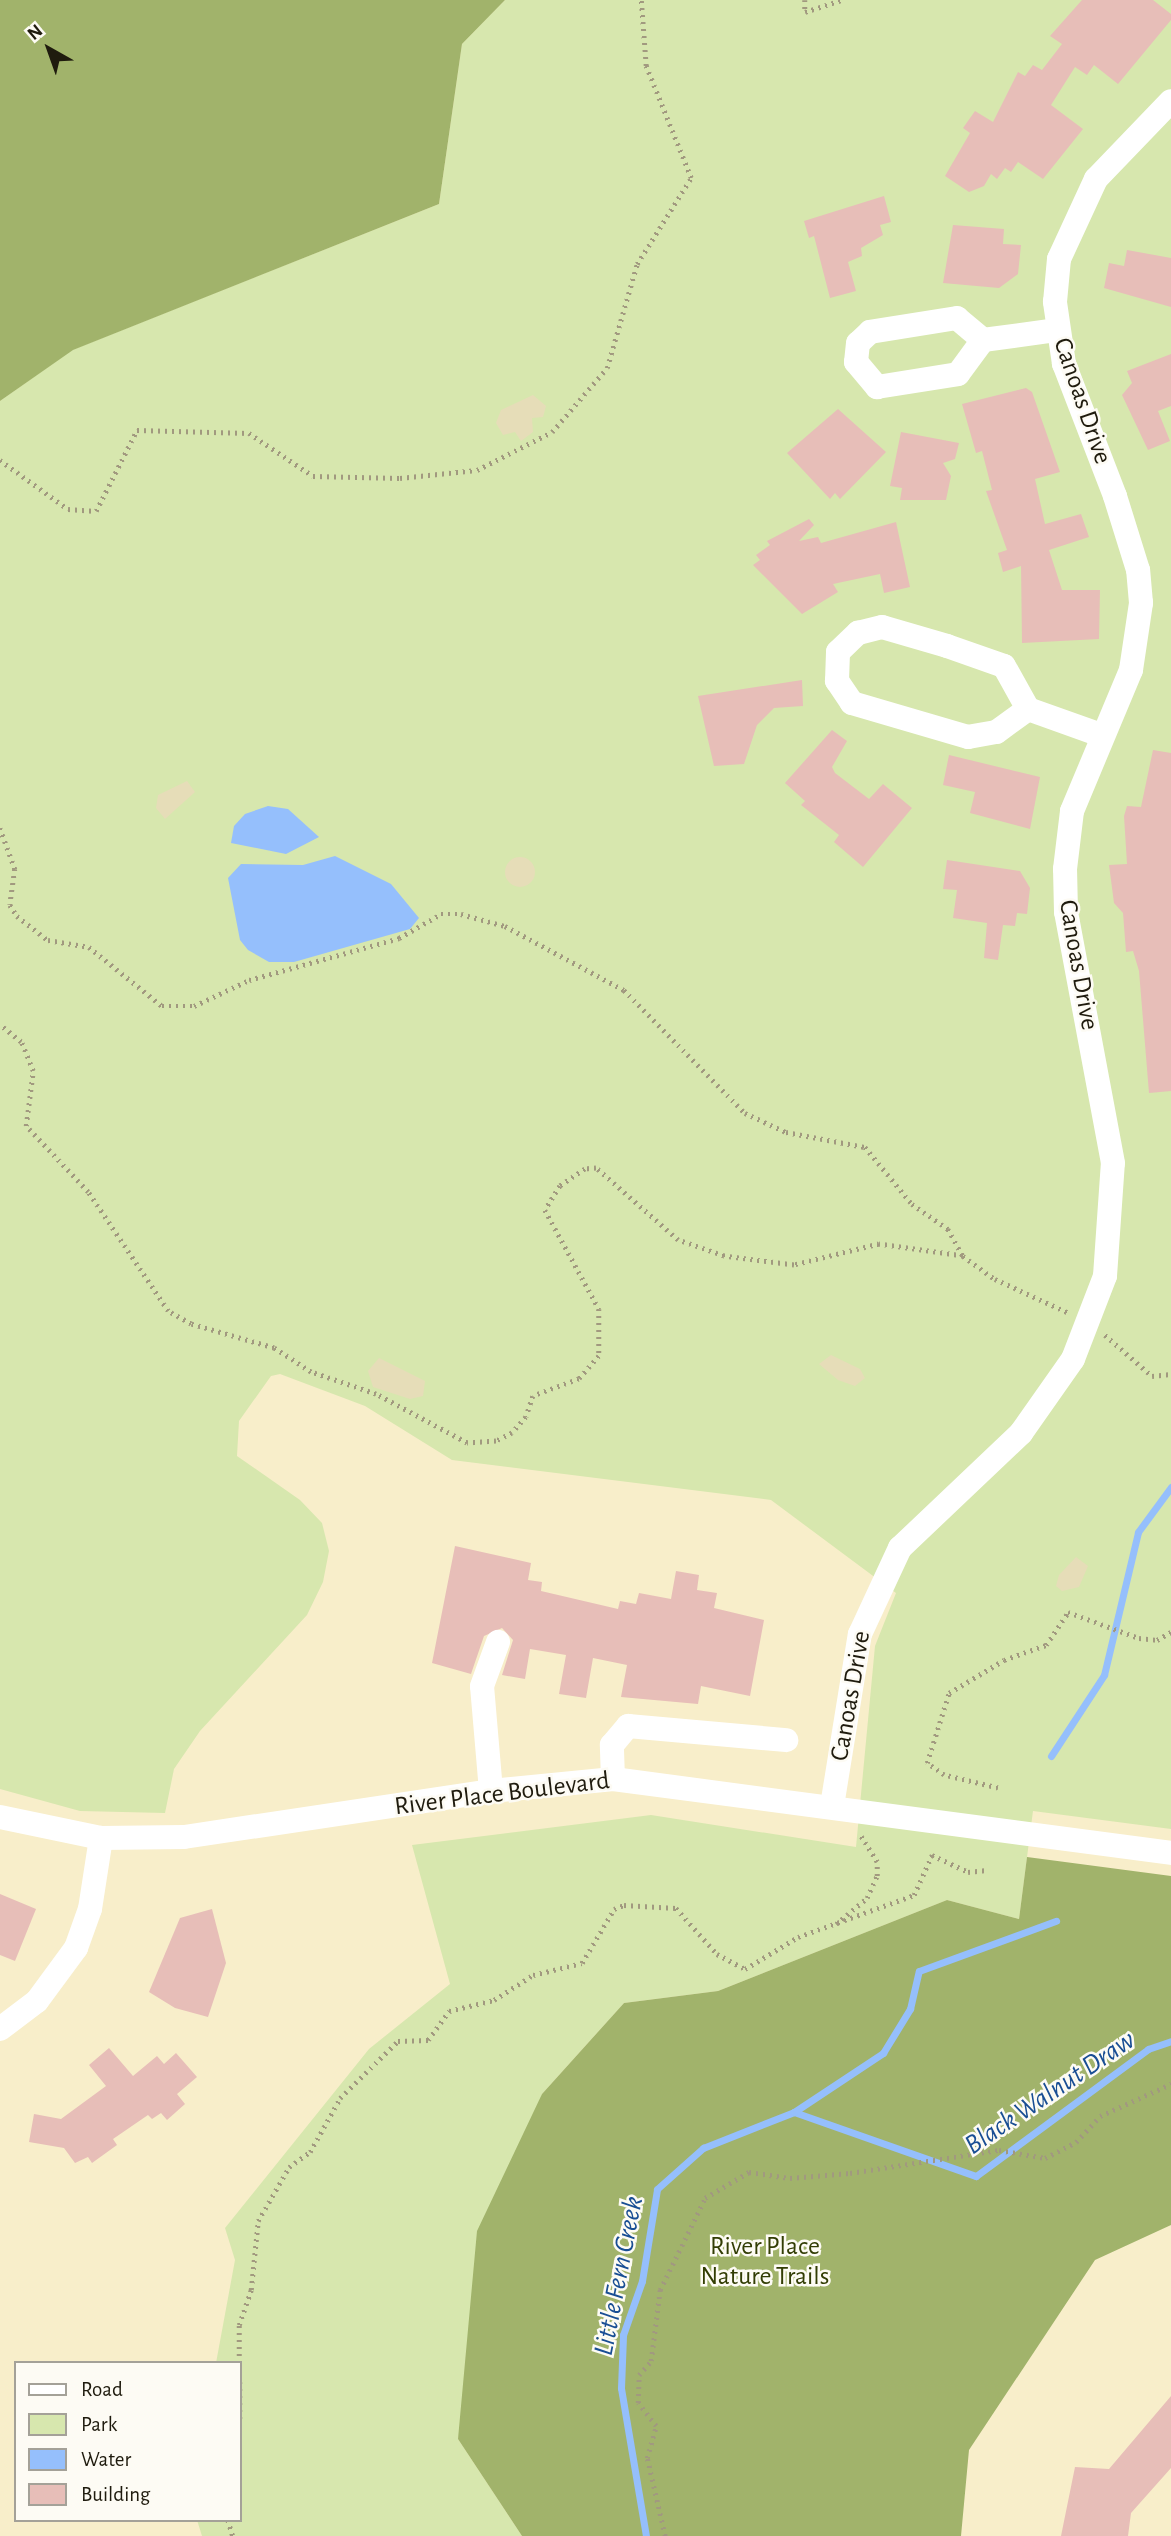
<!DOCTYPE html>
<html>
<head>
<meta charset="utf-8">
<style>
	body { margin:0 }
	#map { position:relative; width:1171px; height:2536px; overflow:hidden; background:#f8eeca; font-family:"Alegreya Sans",sans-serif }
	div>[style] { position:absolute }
	.green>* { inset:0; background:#d7e7ae }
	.forest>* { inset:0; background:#a1b36b }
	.sand>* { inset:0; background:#e6ddb8 }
	.round { border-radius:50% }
	.water>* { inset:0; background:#95bffc }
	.stream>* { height:7px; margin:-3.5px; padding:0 3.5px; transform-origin:3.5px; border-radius:3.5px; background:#95bffc }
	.building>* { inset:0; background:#e7beb8 }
	.path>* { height:4.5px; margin-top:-2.25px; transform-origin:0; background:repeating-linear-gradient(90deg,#a1997f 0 2px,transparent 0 7px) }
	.minor>* { height:24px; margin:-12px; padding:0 12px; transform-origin:12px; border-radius:12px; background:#fff }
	span { translate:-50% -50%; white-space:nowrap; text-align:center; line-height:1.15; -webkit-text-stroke:5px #fdfbf4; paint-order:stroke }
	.street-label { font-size:26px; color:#1f1b0e }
	.park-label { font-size:26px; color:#323d04 }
	.water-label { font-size:28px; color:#194e94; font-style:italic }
	.legend { position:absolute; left:14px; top:2361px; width:228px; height:161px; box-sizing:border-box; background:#fdfbf4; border:2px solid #a4a198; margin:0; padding:9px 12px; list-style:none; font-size:21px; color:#1f1b0e }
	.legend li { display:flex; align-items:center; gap:14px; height:35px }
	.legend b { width:35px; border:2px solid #a4a198 }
	.north { position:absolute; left:14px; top:14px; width:70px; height:70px; -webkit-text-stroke:5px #fdfbf4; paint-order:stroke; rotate:320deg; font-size:19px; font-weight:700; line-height:28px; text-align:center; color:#1f1b0e }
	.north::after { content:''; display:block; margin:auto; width:24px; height:32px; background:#1f1b0e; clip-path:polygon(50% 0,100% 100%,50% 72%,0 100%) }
</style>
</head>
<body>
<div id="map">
	<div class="green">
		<div style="clip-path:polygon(505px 0,1171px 0,1171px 1829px,1033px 1811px,1019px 1919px,947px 1900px,718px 1991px,624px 2003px,542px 2094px,458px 2439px,522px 2536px,202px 2536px,197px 2520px,240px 2520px,240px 2363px,216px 2363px,235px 2260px,225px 2228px,369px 2049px,450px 1984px,412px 1845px,651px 1815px,856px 1847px,875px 1646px,896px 1593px,771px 1500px,452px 1460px,365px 1406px,280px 1374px,271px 1376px,239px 1421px,237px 1456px,300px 1500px,322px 1523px,329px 1551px,323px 1582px,307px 1615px,200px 1731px,174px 1769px,165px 1813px,80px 1811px,0 1789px,0 401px,72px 350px,439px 204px,462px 44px)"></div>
	</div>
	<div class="forest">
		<div style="clip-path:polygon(0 0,505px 0,462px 44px,439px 204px,73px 350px,0 401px)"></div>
		<div style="clip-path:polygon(1027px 1857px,1171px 1876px,1171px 2225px,1095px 2260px,969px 2450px,961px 2536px,522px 2536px,458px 2439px,477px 2231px,542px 2094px,624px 2003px,718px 1991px,947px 1900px,1019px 1919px)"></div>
	</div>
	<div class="sand">
		<div style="clip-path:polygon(533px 395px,546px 406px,543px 417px,532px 418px,533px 432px,521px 441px,515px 432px,503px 435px,496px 423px,501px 410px)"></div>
		<div style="clip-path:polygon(187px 781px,195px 792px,165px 819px,156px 808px,158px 795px)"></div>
		<div class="round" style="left:505px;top:857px;width:30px;height:30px"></div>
		<div style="clip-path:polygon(831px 1355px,860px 1369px,865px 1378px,855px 1386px,838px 1380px,819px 1364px)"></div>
		<div style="clip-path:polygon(379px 1358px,425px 1381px,423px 1396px,410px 1399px,373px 1387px,368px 1371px)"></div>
		<div style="clip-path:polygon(1076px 1557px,1088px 1566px,1079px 1587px,1062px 1591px,1056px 1586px,1059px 1575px)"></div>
	</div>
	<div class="water">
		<div style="clip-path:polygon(268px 806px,288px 809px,319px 837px,286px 854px,231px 843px,234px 826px,245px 814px)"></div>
		<div style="clip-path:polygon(335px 856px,391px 884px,419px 918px,410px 929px,294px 962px,269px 962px,248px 950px,240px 940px,228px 878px,241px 864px,303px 865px)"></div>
	</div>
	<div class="stream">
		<div style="left:1051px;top:1756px;width:97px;rotate:-56.8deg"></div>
		<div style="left:1104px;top:1675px;width:147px;rotate:-76.6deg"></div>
		<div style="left:1138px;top:1532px;width:56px;rotate:-53.7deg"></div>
		<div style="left:794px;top:2112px;width:193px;rotate:19.4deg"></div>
		<div style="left:976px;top:2176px;width:214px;rotate:-36.4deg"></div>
		<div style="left:1148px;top:2049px;width:24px;rotate:-19deg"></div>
		<div style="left:646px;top:2536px;width:150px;rotate:-99.6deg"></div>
		<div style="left:621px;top:2388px;width:53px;rotate:-87.8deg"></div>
		<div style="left:623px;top:2335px;width:57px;rotate:-70.6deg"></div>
		<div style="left:642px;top:2281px;width:93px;rotate:-80.7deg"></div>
		<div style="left:657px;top:2189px;width:62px;rotate:-41.7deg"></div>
		<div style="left:703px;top:2148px;width:98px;rotate:-21.6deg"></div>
		<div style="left:794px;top:2112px;width:107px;rotate:-33.5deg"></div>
		<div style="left:883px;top:2053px;width:52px;rotate:-58.5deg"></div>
		<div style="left:910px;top:2009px;width:39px;rotate:-77deg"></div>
		<div style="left:919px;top:1971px;width:146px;rotate:-20.1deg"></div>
	</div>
	<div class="building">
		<div style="clip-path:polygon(1082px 0,1153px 0,1171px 14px,1171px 20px,1118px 84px,1094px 65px,1087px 75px,1075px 67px,1051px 105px,1083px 129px,1043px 179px,1018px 162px,1011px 172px,1005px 168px,997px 179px,991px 174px,984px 186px,969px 192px,945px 176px,970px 133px,963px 128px,975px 111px,993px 122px,1018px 72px,1025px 76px,1033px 65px,1042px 70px,1062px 44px,1050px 36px)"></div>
		<div style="clip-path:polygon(884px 196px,891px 222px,880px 225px,883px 235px,861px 248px,862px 256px,848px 262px,856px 291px,830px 298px,814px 236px,809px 238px,804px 221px)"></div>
		<div style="clip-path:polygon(953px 225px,1004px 229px,1003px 244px,1021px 245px,1018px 274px,999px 288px,943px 283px)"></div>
		<div style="clip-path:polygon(1127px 250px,1171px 258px,1171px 307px,1104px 288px,1109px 263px,1124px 266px)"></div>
		<div style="clip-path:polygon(1171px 354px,1171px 406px,1158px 411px,1170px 441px,1148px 450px,1122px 395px,1132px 383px,1127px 371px)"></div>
		<div style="clip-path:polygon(1026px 388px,1032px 392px,1060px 472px,1035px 479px,1045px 524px,1081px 514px,1089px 537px,1049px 550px,1062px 590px,1100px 590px,1099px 639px,1022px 643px,1021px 566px,1003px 572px,998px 553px,1007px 550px,986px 491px,992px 490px,982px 451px,976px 453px,962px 404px)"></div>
		<div style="clip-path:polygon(838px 409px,886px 452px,840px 499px,835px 493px,830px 499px,787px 453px)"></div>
		<div style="clip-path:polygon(901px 432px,959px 443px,955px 459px,943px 463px,951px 476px,946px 500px,900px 500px,902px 488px,890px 486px)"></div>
		<div style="clip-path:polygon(809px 519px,814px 525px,799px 541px,818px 537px,821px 543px,896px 522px,910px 587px,884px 593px,880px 574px,833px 584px,838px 592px,802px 614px,753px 565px,760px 560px,756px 555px,770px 545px,767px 541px)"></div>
		<div style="clip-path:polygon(802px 680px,803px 706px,774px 708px,757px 725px,744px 764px,714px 766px,698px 696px)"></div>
		<div style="clip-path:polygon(832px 730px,847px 741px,832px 767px,835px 773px,869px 799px,883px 784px,912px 808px,863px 867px,834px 842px,839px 835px,801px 805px,805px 801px,785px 783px)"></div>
		<div style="clip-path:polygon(1153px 750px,1171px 753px,1171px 1091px,1149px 1093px,1139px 971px,1133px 951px,1126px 952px,1123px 913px,1114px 903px,1109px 865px,1127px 864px,1124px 816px,1127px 806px,1141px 807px)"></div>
		<div style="clip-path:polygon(949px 755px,1040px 777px,1030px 829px,970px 813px,975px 792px,943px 785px)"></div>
		<div style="clip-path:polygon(947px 860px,1020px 871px,1030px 888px,1027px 914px,1017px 913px,1015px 926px,1003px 925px,998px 960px,984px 958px,987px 923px,953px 918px,957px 890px,943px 889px)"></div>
		<div style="clip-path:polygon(455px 1546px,531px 1563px,528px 1580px,542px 1582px,541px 1591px,618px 1609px,620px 1601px,636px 1604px,639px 1593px,671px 1599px,676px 1571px,699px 1575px,697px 1590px,717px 1593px,714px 1608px,764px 1620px,750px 1696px,701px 1686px,698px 1704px,621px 1697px,627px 1665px,593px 1658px,586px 1698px,559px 1694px,566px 1655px,530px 1649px,525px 1679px,502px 1675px,513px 1640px,502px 1628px,484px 1636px,471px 1674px,432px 1663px)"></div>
		<div style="clip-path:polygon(0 1894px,36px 1909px,15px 1961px,0 1955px)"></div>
		<div style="clip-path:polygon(212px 1909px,226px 1963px,208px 2017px,175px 2008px,149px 1992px,180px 1918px)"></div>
		<div style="clip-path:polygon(109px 2048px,133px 2076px,157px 2056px,164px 2064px,176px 2053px,197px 2077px,177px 2094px,185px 2104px,167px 2120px,161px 2113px,152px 2119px,148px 2115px,113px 2139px,117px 2145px,92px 2163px,88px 2157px,75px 2163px,64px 2148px,29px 2142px,34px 2114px,61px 2119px,106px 2086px,89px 2065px)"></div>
		<div style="clip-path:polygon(1171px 2396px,1171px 2468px,1131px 2513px,1128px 2536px,1061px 2536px,1075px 2467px,1109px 2469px)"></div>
	</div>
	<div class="path">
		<div style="left:805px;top:0;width:12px;rotate:90deg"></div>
		<div style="left:805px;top:12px;width:38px;rotate:-18deg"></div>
		<div style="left:0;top:460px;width:84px;rotate:35.8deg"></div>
		<div style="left:68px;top:509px;width:28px;rotate:4deg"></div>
		<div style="left:96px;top:511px;width:91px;rotate:-63.2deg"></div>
		<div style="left:137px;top:430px;width:112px;rotate:1.5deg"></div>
		<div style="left:249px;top:433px;width:77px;rotate:33.9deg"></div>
		<div style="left:313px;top:476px;width:87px;rotate:1.3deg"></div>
		<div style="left:400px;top:478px;width:77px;rotate:-5.9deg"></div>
		<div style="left:477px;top:470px;width:84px;rotate:-26.9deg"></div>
		<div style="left:552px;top:432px;width:84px;rotate:-49.3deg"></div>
		<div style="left:607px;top:368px;width:108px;rotate:-73.9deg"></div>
		<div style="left:637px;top:264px;width:102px;rotate:-57.9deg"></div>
		<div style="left:691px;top:178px;width:121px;rotate:-111.9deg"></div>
		<div style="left:646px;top:66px;width:66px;rotate:-94.3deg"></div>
		<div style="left:0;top:828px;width:44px;rotate:69.9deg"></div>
		<div style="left:15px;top:869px;width:36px;rotate:98deg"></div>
		<div style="left:10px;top:905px;width:13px;rotate:58deg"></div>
		<div style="left:17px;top:916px;width:39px;rotate:38deg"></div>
		<div style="left:48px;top:940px;width:42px;rotate:9.7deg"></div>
		<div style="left:89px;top:947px;width:94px;rotate:38.9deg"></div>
		<div style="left:162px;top:1006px;width:32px"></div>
		<div style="left:194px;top:1006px;width:61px;rotate:-25.3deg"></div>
		<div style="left:249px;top:980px;width:156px;rotate:-15.6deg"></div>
		<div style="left:399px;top:938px;width:48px;rotate:-29.7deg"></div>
		<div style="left:441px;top:914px;width:20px"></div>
		<div style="left:461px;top:914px;width:46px;rotate:15.3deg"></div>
		<div style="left:505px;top:926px;width:135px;rotate:28.3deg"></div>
		<div style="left:624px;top:990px;width:173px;rotate:45.5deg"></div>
		<div style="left:745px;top:1113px;width:45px;rotate:24.9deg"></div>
		<div style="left:786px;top:1132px;width:80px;rotate:10.8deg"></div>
		<div style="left:865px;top:1147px;width:74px;rotate:50.5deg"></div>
		<div style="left:912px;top:1204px;width:44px;rotate:34.8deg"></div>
		<div style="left:948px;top:1229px;width:31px;rotate:61deg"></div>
		<div style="left:963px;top:1256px;width:85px;rotate:-171.9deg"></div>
		<div style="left:879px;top:1244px;width:88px;rotate:166.1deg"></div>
		<div style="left:794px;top:1265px;width:71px;rotate:-172.7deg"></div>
		<div style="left:724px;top:1256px;width:49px;rotate:-160.8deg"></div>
		<div style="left:678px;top:1240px;width:109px;rotate:-138.7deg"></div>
		<div style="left:596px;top:1168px;width:11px;rotate:175deg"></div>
		<div style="left:585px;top:1169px;width:30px;rotate:146deg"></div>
		<div style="left:560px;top:1186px;width:28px;rotate:122deg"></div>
		<div style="left:545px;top:1210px;width:113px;rotate:61.4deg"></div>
		<div style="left:599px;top:1309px;width:47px;rotate:90deg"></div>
		<div style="left:599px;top:1356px;width:30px;rotate:131deg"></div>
		<div style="left:579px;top:1379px;width:49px;rotate:159.7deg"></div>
		<div style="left:533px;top:1396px;width:22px;rotate:108deg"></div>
		<div style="left:526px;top:1417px;width:21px;rotate:131deg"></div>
		<div style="left:512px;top:1433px;width:18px;rotate:153deg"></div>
		<div style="left:496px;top:1441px;width:29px;rotate:176deg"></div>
		<div style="left:467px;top:1443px;width:103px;rotate:-151.7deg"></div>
		<div style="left:376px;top:1394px;width:69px;rotate:-161.3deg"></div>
		<div style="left:311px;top:1372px;width:44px;rotate:-147deg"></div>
		<div style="left:274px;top:1348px;width:86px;rotate:-163.9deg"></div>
		<div style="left:191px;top:1324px;width:26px;rotate:-151deg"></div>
		<div style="left:168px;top:1311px;width:143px;rotate:-123.9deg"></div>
		<div style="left:88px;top:1192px;width:91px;rotate:-133.2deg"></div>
		<div style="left:26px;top:1126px;width:55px;rotate:-82.7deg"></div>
		<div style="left:33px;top:1071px;width:31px;rotate:-112deg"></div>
		<div style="left:21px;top:1042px;width:27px;rotate:-141deg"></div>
		<div style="left:963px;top:1256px;width:39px;rotate:36deg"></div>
		<div style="left:995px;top:1279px;width:81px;rotate:24.7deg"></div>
		<div style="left:1105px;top:1335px;width:62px;rotate:41.1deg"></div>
		<div style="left:1152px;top:1376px;width:19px;rotate:-6deg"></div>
		<div style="left:998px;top:1788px;width:56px;rotate:-166.5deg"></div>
		<div style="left:944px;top:1775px;width:21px;rotate:-145deg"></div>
		<div style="left:927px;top:1763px;width:73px;rotate:-72.6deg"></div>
		<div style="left:949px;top:1693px;width:64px;rotate:-31deg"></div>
		<div style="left:1004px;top:1660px;width:45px;rotate:-19.7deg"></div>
		<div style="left:1046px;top:1645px;width:40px;rotate:-56deg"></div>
		<div style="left:1068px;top:1612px;width:76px;rotate:20.1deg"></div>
		<div style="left:1139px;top:1638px;width:18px;rotate:6deg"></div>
		<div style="left:1157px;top:1640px;width:16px;rotate:-30deg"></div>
		<div style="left:836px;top:1924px;width:40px;rotate:-40deg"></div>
		<div style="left:867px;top:1898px;width:24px;rotate:-66deg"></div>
		<div style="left:877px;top:1876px;width:14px;rotate:-90deg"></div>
		<div style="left:877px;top:1862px;width:32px;rotate:-122deg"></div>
		<div style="left:239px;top:2363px;width:38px;rotate:-90deg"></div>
		<div style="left:239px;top:2325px;width:37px;rotate:-71deg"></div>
		<div style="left:251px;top:2290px;width:69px;rotate:-84.2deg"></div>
		<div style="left:258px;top:2221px;width:62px;rotate:-60.1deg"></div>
		<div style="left:289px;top:2167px;width:26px;rotate:-36deg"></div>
		<div style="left:310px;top:2152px;width:62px;rotate:-60.9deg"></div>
		<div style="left:340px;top:2098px;width:81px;rotate:-44.5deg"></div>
		<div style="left:398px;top:2041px;width:30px;rotate:-2deg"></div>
		<div style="left:428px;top:2040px;width:36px;rotate:-54deg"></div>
		<div style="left:449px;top:2011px;width:46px;rotate:-13.7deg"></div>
		<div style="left:494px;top:2000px;width:46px;rotate:-32.7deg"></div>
		<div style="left:533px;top:1975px;width:50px;rotate:-13.8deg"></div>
		<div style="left:582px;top:1963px;width:63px;rotate:-59.3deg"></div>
		<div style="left:614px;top:1909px;width:11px;rotate:-22deg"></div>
		<div style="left:624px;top:1905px;width:52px;rotate:3.3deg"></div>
		<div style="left:676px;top:1908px;width:62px;rotate:48.3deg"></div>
		<div style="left:717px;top:1954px;width:32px;rotate:28deg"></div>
		<div style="left:745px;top:1969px;width:62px;rotate:-31.1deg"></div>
		<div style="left:798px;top:1937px;width:123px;rotate:-19.9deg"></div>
		<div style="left:914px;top:1895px;width:44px;rotate:-65.8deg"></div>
		<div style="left:932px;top:1855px;width:40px;rotate:25deg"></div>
		<div style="left:968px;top:1872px;width:19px;rotate:-6deg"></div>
		<div style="left:240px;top:2382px;width:37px;rotate:90deg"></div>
		<div style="left:228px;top:2520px;width:17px;rotate:73deg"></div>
		<div style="left:665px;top:2536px;width:80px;rotate:-103deg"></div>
		<div style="left:647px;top:2458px;width:33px;rotate:-74deg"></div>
		<div style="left:656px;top:2426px;width:29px;rotate:-128deg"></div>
		<div style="left:638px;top:2403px;width:28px;rotate:-88deg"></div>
		<div style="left:639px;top:2375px;width:18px;rotate:-49deg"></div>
		<div style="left:651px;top:2361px;width:72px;rotate:-82.8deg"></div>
		<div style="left:660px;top:2290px;width:102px;rotate:-63.9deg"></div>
		<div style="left:705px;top:2198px;width:51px;rotate:-30.6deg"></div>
		<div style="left:749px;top:2172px;width:41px;rotate:8.3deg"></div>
		<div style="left:790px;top:2178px;width:60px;rotate:-4.8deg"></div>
		<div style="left:850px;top:2173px;width:151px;rotate:-8.8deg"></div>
		<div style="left:999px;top:2150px;width:47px;rotate:9.9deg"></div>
		<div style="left:1045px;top:2158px;width:35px;rotate:-27deg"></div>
		<div style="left:1076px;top:2142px;width:35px;rotate:-47deg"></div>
		<div style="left:1100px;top:2116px;width:78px;rotate:-24.3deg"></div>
	</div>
	<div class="minor">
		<div style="left:983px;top:340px;width:34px;rotate:-140deg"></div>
		<div style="left:957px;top:318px;width:88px;rotate:170.9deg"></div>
		<div style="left:870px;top:332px;width:16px;rotate:137deg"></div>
		<div style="left:858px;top:343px;width:19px;rotate:96deg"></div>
		<div style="left:856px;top:362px;width:33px;rotate:50deg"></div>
		<div style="left:877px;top:387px;width:82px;rotate:-9.1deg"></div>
		<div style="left:958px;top:374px;width:42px;rotate:-53.7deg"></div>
		<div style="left:983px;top:340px;width:75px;rotate:-7.7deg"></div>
		<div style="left:1028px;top:709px;width:39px;rotate:144deg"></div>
		<div style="left:996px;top:732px;width:28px;rotate:170deg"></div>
		<div style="left:968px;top:737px;width:121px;rotate:-163.7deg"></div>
		<div style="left:852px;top:703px;width:27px;rotate:-124deg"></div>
		<div style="left:837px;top:681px;width:29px;rotate:-88deg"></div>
		<div style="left:838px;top:652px;width:28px;rotate:-44deg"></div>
		<div style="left:858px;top:633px;width:25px;rotate:-14deg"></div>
		<div style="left:882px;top:627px;width:68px;rotate:16.3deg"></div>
		<div style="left:947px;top:646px;width:60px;rotate:19.3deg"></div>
		<div style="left:1004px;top:666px;width:49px;rotate:60.8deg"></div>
		<div style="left:1028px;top:709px;width:77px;rotate:19.6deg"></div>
		<div style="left:613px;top:1779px;width:34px;rotate:-92deg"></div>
		<div style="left:612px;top:1745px;width:25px;rotate:-50deg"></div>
		<div style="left:628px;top:1726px;width:159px;rotate:5.1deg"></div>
		<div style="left:491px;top:1791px;width:105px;rotate:-94.9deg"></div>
		<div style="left:482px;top:1686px;width:47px;rotate:-70deg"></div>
		<div style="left:832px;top:1806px;width:174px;rotate:-80.8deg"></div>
		<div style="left:860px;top:1634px;width:95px;rotate:-65.1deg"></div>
		<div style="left:900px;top:1548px;width:167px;rotate:-43.5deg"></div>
		<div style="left:1021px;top:1433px;width:90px;rotate:-54.9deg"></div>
		<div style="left:1073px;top:1359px;width:89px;rotate:-68.9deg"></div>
		<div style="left:1105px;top:1276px;width:113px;rotate:-86deg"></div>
		<div style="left:1113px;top:1163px;width:255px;rotate:-100.6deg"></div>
		<div style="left:1066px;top:912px;width:43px;rotate:-91.3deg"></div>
		<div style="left:1065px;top:869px;width:58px;rotate:-83.1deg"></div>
		<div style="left:1072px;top:811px;width:153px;rotate:-67.3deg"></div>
		<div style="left:1131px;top:670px;width:68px;rotate:-81.5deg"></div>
		<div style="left:1141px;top:603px;width:33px;rotate:-95deg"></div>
		<div style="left:1138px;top:570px;width:77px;rotate:-107.3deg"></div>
		<div style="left:1115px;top:496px;width:142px;rotate:-111.1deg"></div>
		<div style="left:1064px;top:364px;width:63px;rotate:-98.3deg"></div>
		<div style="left:1055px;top:302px;width:43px;rotate:-84.7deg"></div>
		<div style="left:1059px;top:259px;width:88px;rotate:-65.2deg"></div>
		<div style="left:1096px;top:179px;width:108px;rotate:-46.1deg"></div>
		<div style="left:0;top:1817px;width:103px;rotate:11.7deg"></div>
		<div style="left:101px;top:1838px;width:83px;rotate:-0.7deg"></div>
		<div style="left:184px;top:1837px;width:310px;rotate:-8.5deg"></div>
		<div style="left:491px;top:1791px;width:123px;rotate:-5.6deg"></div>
		<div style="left:613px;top:1779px;width:563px;rotate:7.55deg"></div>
		<div style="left:0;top:2029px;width:46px;rotate:-37.1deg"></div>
		<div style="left:37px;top:2001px;width:66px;rotate:-53.7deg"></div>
		<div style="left:76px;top:1948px;width:41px;rotate:-70.3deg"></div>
		<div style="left:90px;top:1909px;width:72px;rotate:-81.2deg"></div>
	</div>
	<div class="street-label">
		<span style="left:1082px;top:401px;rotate:71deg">Canoas Drive</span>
		<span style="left:1078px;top:965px;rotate:80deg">Canoas Drive</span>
		<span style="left:851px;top:1696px;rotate:-80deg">Canoas Drive</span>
		<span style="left:502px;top:1794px;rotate:-7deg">River Place Boulevard</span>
	</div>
	<div class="park-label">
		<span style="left:765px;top:2262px">River Place<br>Nature Trails</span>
	</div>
	<div class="water-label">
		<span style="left:1050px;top:2093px;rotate:-34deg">Black Walnut Draw</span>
		<span style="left:619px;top:2276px;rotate:-79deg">Little Fern Creek</span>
	</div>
	<ul class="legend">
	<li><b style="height:9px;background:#fff"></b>Road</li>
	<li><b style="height:19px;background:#d7e7ae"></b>Park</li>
	<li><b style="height:19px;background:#95bffc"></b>Water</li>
	<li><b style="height:19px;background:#e7beb8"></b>Building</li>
	</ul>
	<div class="north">N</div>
</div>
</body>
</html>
